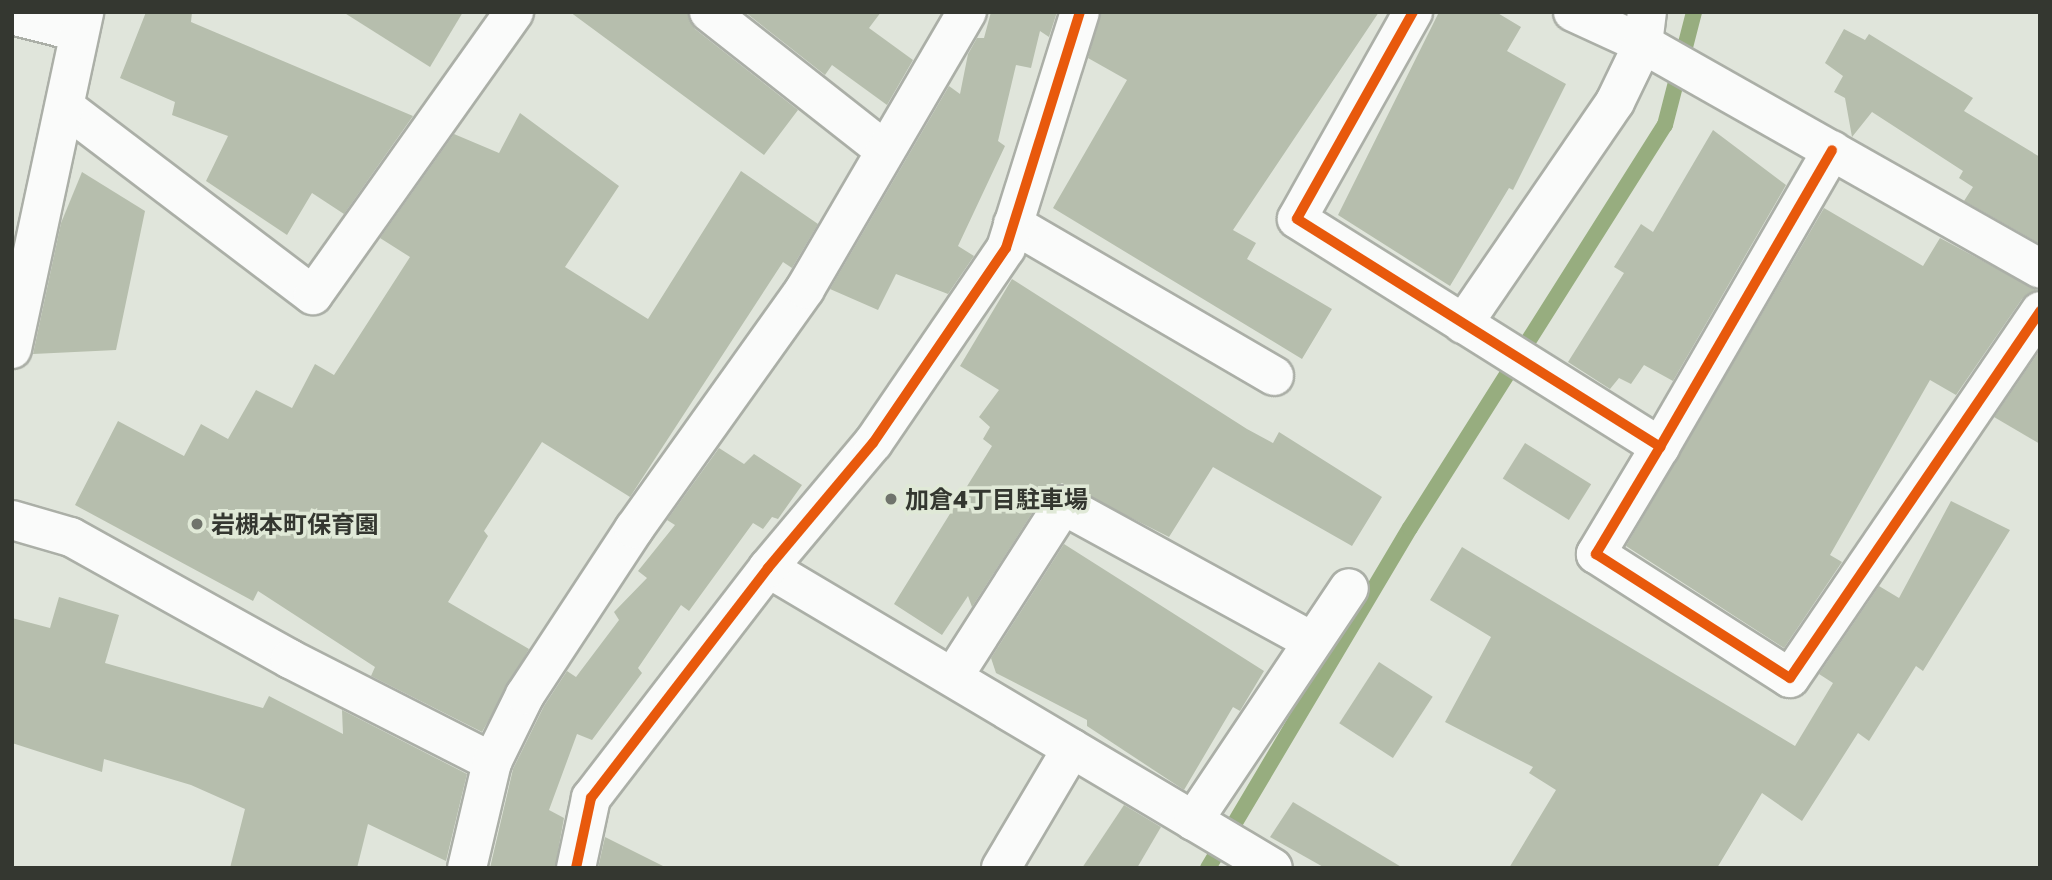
<!DOCTYPE html>
<html>
<head>
<meta charset="utf-8">
<style>
	body { margin:0 }
	#map { position:relative; width:2052px; height:880px; overflow:hidden; background:#e0e5db; font-family:"Golos Text","Noto Sans JP",sans-serif }
	div>[style] { position:absolute }
	.stream>* { height:16px; margin:-8px; padding:0 8px; transform-origin:8px; border-radius:8px; background:#97ad7f }
	.building>* { inset:0; background:#b6bead; transform-origin:0 0 }
	.roads { filter:drop-shadow(2px 0 #abafa7) drop-shadow(-2px 0 #abafa7) drop-shadow(0 2px #abafa7) drop-shadow(0 -2px #abafa7) }
	.minor>* { height:38px; margin:-19px; padding:0 19px; transform-origin:19px; border-radius:19px; background:#fafbfa }
	.cycleway>* { height:10px; margin:-5px; padding:0 5px; transform-origin:5px; border-radius:5px; background:#e8590c }
	.dots>* { width:19px; height:19px; translate:-50% -50%; box-sizing:border-box; border:4px solid #e0e9d7; border-radius:50% }
	span { translate:-50% -50%; white-space:nowrap; text-align:center; line-height:1.15; -webkit-text-stroke:7px #e0e9d7; paint-order:stroke }
	.poi-label { font-size:24px; color:#343730; font-weight:700 }
	.left { translate:0 -50%; text-align:left }
	.frame { position:absolute; inset:0; border:14px solid #343730; pointer-events:none }
</style>
</head>
<body>
<div id="map">
	<div class="stream">
		<div style="left:1208px;top:868px;width:395px;rotate:-59.3deg"></div>
		<div style="left:1410px;top:528px;width:477px;rotate:-57.7deg"></div>
		<div style="left:1665px;top:125px;width:117px;rotate:-75.6deg"></div>
	</div>
	<div class="building">
		<div style="clip-path:polygon(146px 12px,192px 12px,191px 22px,413px 116px,344px 214px,312px 193px,287px 235px,206px 181px,228px 136px,172px 115px,175px 102px,120px 78px)"></div>
		<div style="clip-path:polygon(343px 12px,463px 12px,430px 67px)"></div>
		<div style="clip-path:polygon(570px 12px,688px 12px,695px 29px,798px 110px,764px 155px)"></div>
		<div style="clip-path:polygon(745px 12px,881px 12px,869px 28px,913px 60px,887px 105px,832px 65px,825px 75px)"></div>
		<div style="clip-path:polygon(991px 12px,1057px 12px,1049px 37px,1040px 31px,1031px 68px,1016px 65px,998px 141px,1005px 146px,958px 246px,974px 256px,948px 294px,896px 274px,878px 310px,830px 289px,949px 86px,960px 94px,968px 54px,977px 38px,984px 38px)"></div>
		<div style="clip-path:polygon(1101px 12px,1379px 12px,1233px 230px,1256px 243px,1247px 259px,1332px 309px,1302px 359px,1053px 208px,1127px 80px,1088px 58px)"></div>
		<div style="clip-path:polygon(1439px 12px,1496px 12px,1521px 27px,1507px 51px,1566px 84px,1513px 190px,1509px 188px,1450px 286px,1338px 215px)"></div>
		<div style="clip-path:polygon(1844px 29px,1865px 40px,1869px 34px,1973px 98px,1964px 111px,2040px 157px,2040px 244px,1964px 201px,1973px 187px,1959px 178px,1963px 171px,1872px 112px,1852px 137px,1845px 98px,1834px 92px,1843px 76px,1825px 63px)"></div>
		<div style="clip-path:polygon(520px 113px,619px 186px,565px 267px,648px 319px,741px 171px,818px 224px,792px 268px,783px 262px,630px 497px,542px 442px,484px 531px,488px 536px,448px 602px,529px 649px,482px 732px,371px 676px,375px 667px,258px 591px,253px 601px,75px 505px,118px 421px,184px 456px,201px 424px,228px 439px,256px 390px,292px 408px,315px 364px,334px 375px,410px 257px,380px 238px,454px 134px,499px 153px)"></div>
		<div style="clip-path:polygon(1713px 130px,1786px 185px,1673px 381px,1644px 365px,1631px 384px,1619px 378px,1610px 389px,1568px 362px,1624px 273px,1614px 267px,1641px 224px,1653px 232px)"></div>
		<div style="clip-path:polygon(82px 172px,145px 211px,116px 350px,33px 354px,61px 223px)"></div>
		<div style="clip-path:polygon(1824px 208px,1923px 266px,1940px 238px,2037px 290px,2022px 299px,1956px 395px,1930px 380px,1830px 555px,1842px 562px,1784px 648px,1626px 546px)"></div>
		<div style="clip-path:polygon(1012px 279px,1247px 429px,1273px 443px,1279px 432px,1382px 497px,1352px 546px,1213px 467px,1169px 537px,1062px 483px,1045px 493px,972px 607px,968px 596px,942px 635px,894px 604px,992px 446px,983px 439px,990px 427px,979px 417px,999px 390px,960px 366px)"></div>
		<div style="clip-path:polygon(2040px 350px,2040px 444px,1994px 417px)"></div>
		<div style="left:1525px;top:443px;width:78px;height:42px;rotate:32deg"></div>
		<div style="clip-path:polygon(719px 448px,744px 464px,754px 454px,802px 485px,778px 519px,772px 517px,763px 529px,753px 523px,689px 611px,681px 605px,638px 668px,642px 673px,592px 740px,577px 734px,549px 810px,564px 818px,555px 868px,490px 868px,513px 769px,544px 706px,567px 671px,576px 677px,619px 620px,614px 612px,647px 578px,638px 571px,675px 525px,667px 520px)"></div>
		<div style="clip-path:polygon(1951px 501px,2010px 530px,1923px 671px,1916px 666px,1869px 741px,1858px 733px,1802px 821px,1762px 793px,1717px 868px,1509px 868px,1556px 790px,1529px 773px,1533px 767px,1445px 722px,1491px 637px,1430px 600px,1462px 547px,1795px 746px,1833px 683px,1819px 674px,1879px 586px,1899px 598px)"></div>
		<div style="clip-path:polygon(1064px 544px,1264px 671px,1240px 711px,1233px 707px,1184px 790px,1087px 726px,1087px 720px,996px 673px,991px 658px)"></div>
		<div style="clip-path:polygon(59px 597px,119px 615px,105px 663px,263px 708px,269px 696px,343px 734px,342px 710px,467px 774px,446px 861px,368px 824px,357px 868px,230px 868px,245px 809px,191px 785px,104px 759px,102px 772px,12px 743px,12px 618px,50px 628px)"></div>
		<div style="left:1379px;top:662px;width:64px;height:73px;rotate:33deg"></div>
		<div style="clip-path:polygon(1293px 802px,1403px 868px,1325px 868px,1270px 837px)"></div>
		<div style="clip-path:polygon(1124px 805px,1161px 827px,1137px 868px,1082px 868px)"></div>
		<div style="clip-path:polygon(605px 837px,667px 868px,598px 868px)"></div>
	</div>
	<div class="roads">
		<div class="minor">
			<div style="left:709px;top:12px;width:221px;rotate:38.2deg"></div>
			<div style="left:1413px;top:12px;width:237px;rotate:119.3deg"></div>
			<div style="left:1297px;top:219px;width:429px;rotate:32.1deg"></div>
			<div style="left:1660px;top:447px;width:343px;rotate:-59.9deg"></div>
			<div style="left:1573px;top:12px;width:77px;rotate:24.6deg"></div>
			<div style="left:1643px;top:44px;width:456px;rotate:29.5deg"></div>
			<div style="left:12px;top:15px;width:68px;rotate:14.4deg"></div>
			<div style="left:65px;top:107px;width:311px;rotate:37.2deg"></div>
			<div style="left:313px;top:295px;width:347px;rotate:-54.6deg"></div>
			<div style="left:1013px;top:224px;width:302px;rotate:30.2deg"></div>
			<div style="left:1463px;top:324px;width:269px;rotate:-55.6deg"></div>
			<div style="left:1615px;top:102px;width:64px;rotate:-64.2deg"></div>
			<div style="left:1643px;top:44px;width:32px;rotate:-83deg"></div>
			<div style="left:12px;top:349px;width:345px;rotate:-77.9deg"></div>
			<div style="left:1660px;top:447px;width:125px;rotate:120.9deg"></div>
			<div style="left:1596px;top:554px;width:230px;rotate:32.6deg"></div>
			<div style="left:1790px;top:678px;width:444px;rotate:-55.7deg"></div>
			<div style="left:12px;top:520px;width:61px;rotate:16.1deg"></div>
			<div style="left:71px;top:537px;width:251px;rotate:29.1deg"></div>
			<div style="left:290px;top:659px;width:227px;rotate:27deg"></div>
			<div style="left:768px;top:568px;width:587px;rotate:30.71deg"></div>
			<div style="left:953px;top:677px;width:204px;rotate:-57.4deg"></div>
			<div style="left:1063px;top:505px;width:283px;rotate:28.7deg"></div>
			<div style="left:1193px;top:821px;width:280px;rotate:-56.2deg"></div>
			<div style="left:467px;top:868px;width:109px;rotate:-76.7deg"></div>
			<div style="left:492px;top:762px;width:75px;rotate:-63.8deg"></div>
			<div style="left:525px;top:695px;width:199px;rotate:-56.7deg"></div>
			<div style="left:634px;top:529px;width:295px;rotate:-54.5deg"></div>
			<div style="left:805px;top:289px;width:321px;rotate:-59.7deg"></div>
			<div style="left:576px;top:868px;width:72px;rotate:-77.9deg"></div>
			<div style="left:591px;top:798px;width:290px;rotate:-52.4deg"></div>
			<div style="left:768px;top:568px;width:163px;rotate:-50deg"></div>
			<div style="left:873px;top:443px;width:236px;rotate:-55.7deg"></div>
			<div style="left:1006px;top:248px;width:247px;rotate:-72.6deg"></div>
			<div style="left:1001px;top:868px;width:139px;rotate:-59.4deg"></div>
		</div>
	</div>
	<div class="cycleway">
		<div style="left:1413px;top:12px;width:237px;rotate:119.3deg"></div>
		<div style="left:1297px;top:219px;width:429px;rotate:32.1deg"></div>
		<div style="left:1660px;top:447px;width:343px;rotate:-59.9deg"></div>
		<div style="left:1660px;top:447px;width:125px;rotate:120.9deg"></div>
		<div style="left:1596px;top:554px;width:230px;rotate:32.6deg"></div>
		<div style="left:1790px;top:678px;width:444px;rotate:-55.7deg"></div>
		<div style="left:576px;top:868px;width:72px;rotate:-77.9deg"></div>
		<div style="left:591px;top:798px;width:290px;rotate:-52.4deg"></div>
		<div style="left:768px;top:568px;width:163px;rotate:-50deg"></div>
		<div style="left:873px;top:443px;width:236px;rotate:-55.7deg"></div>
		<div style="left:1006px;top:248px;width:247px;rotate:-72.6deg"></div>
	</div>
	<div class="dots">
		<div style="left:891px;top:499px;background:#70746c"></div>
		<div style="left:197px;top:524px;background:#70746c"></div>
	</div>
	<div class="poi-label">
		<span class="left" style="left:905px;top:499px">加倉4丁目駐車場</span>
		<span class="left" style="left:211px;top:524px">岩槻本町保育園</span>
	</div>
	<div class="frame"></div>
</div>
</body>
</html>
